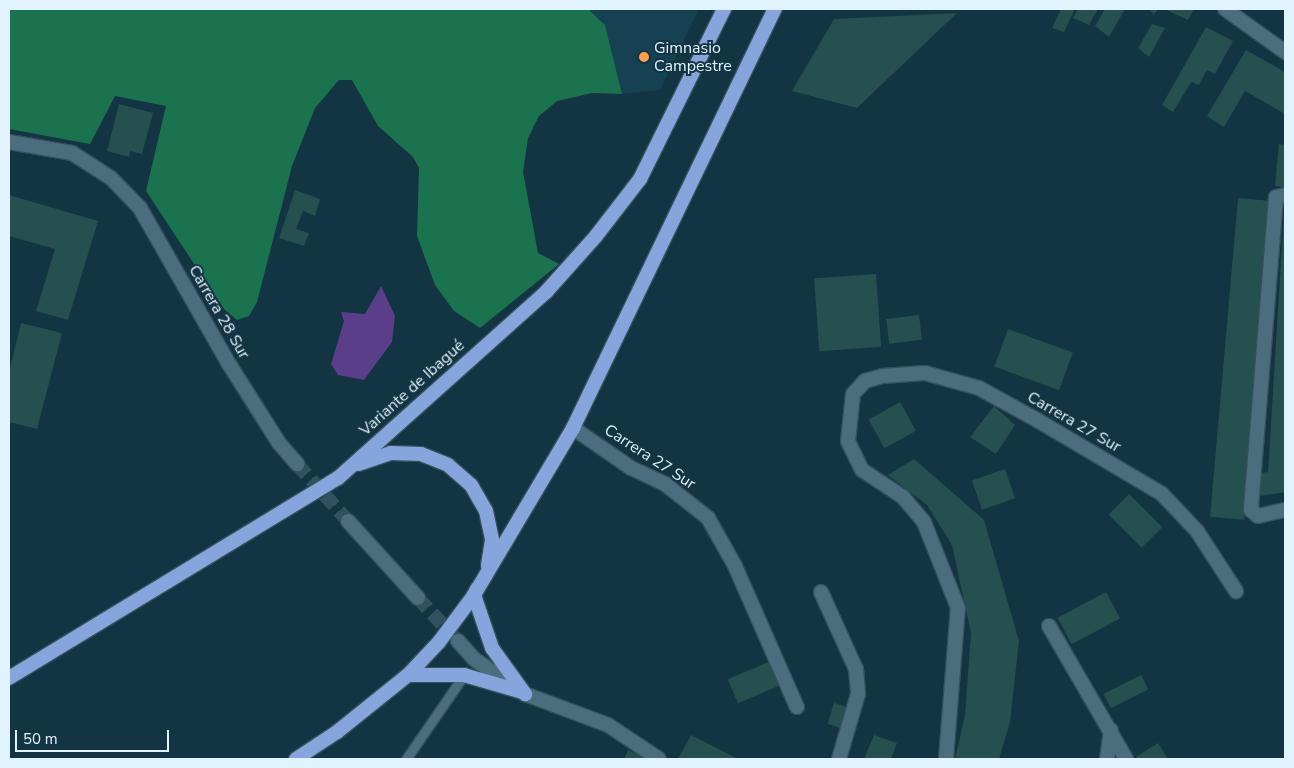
<!DOCTYPE html>
<html>
<head>
<meta charset="utf-8">
<style>
	body { margin:0 }
	#map { position:relative; width:1294px; height:768px; overflow:hidden; background:#133442; font-family:"Nunito Sans",sans-serif }
	div>[style] { position:absolute }
	.built>* { inset:0; background:#154152 }
	.forest>* { inset:0; background:#1a724f }
	.water>* { inset:0; background:#5a3e8a }
	.building>* { inset:0; background:#264f4f; transform-origin:0 0 }
	.minor-tunnel>* { height:14px; margin-top:-7px; transform-origin:0; background:repeating-linear-gradient(90deg,#32515e 0 14px,transparent 0 21px) }
	.roads { filter:drop-shadow(1px 0 #364f5c) drop-shadow(-1px 0 #364f5c) drop-shadow(0 1px #364f5c) drop-shadow(0 -1px #364f5c) }
	.service>* { height:9px; margin:-4.5px; padding:0 4.5px; transform-origin:4.5px; border-radius:4.5px; background:#4c6d7e }
	.minor>* { height:14px; margin:-7px; padding:0 7px; transform-origin:7px; border-radius:7px; background:#4c6d7e }
	.trunk>* { height:14px; margin:-7px; padding:0 7px; transform-origin:7px; border-radius:7px; background:#85a5dc }
	.dots>* { width:14px; height:14px; translate:-50% -50%; box-sizing:border-box; border:2px solid #133442; border-radius:50% }
	span { translate:-50% -50%; white-space:nowrap; text-align:center; line-height:1.15; -webkit-text-stroke:4px #133442; paint-order:stroke }
	.poi-label { font-size:16px; color:#e1f3fd }
	.left { translate:0 -50%; text-align:left }
	.street-label { font-size:16px; color:#e1f3fd }
	.frame { position:absolute; inset:0; border:10px solid #e1f3fd; pointer-events:none }
	.scale { position:absolute; left:15px; top:730px; width:154px; height:22px; box-sizing:border-box; border:2px solid #e1f3fd; border-top:0; padding-left:6px; font-size:15px; line-height:18px; white-space:nowrap; color:#e1f3fd; -webkit-text-stroke:4px #133442; paint-order:stroke }
</style>
</head>
<body>
<div id="map">
	<div class="built">
		<div style="clip-path:polygon(588px 9px,699px 9px,660px 90px,622px 94px,605px 25px)"></div>
	</div>
	<div class="forest">
		<div style="clip-path:polygon(9px 9px,588px 9px,605px 25px,622px 94px,592px 93px,557px 101px,539px 116px,528px 138px,523px 172px,538px 253px,559px 264px,480px 328px,454px 311px,435px 285px,417px 236px,419px 168px,413px 157px,378px 126px,352px 80px,339px 80px,315px 108px,292px 166px,257px 302px,249px 316px,237px 320px,224px 309px,146px 191px,166px 106px,115px 96px,90px 144px,9px 129px)"></div>
	</div>
	<div class="water">
		<div style="clip-path:polygon(381px 286px,395px 316px,392px 342px,364px 380px,338px 375px,331px 364px,344px 321px,341px 312px,365px 314px)"></div>
	</div>
	<div class="building">
		<div style="clip-path:polygon(1061px 9px,1075px 9px,1064px 32px,1052px 28px)"></div>
		<div style="clip-path:polygon(1078px 9px,1098px 9px,1089px 25px,1073px 18px)"></div>
		<div style="clip-path:polygon(1105px 9px,1125px 9px,1109px 37px,1095px 26px)"></div>
		<div style="clip-path:polygon(1149px 9px,1158px 9px,1154px 15px)"></div>
		<div style="clip-path:polygon(1164px 9px,1194px 9px,1188px 20px)"></div>
		<div style="clip-path:polygon(957px 13px,857px 108px,792px 91px,834px 19px)"></div>
		<div style="clip-path:polygon(1152px 24px,1165px 28px,1149px 57px,1138px 48px)"></div>
		<div style="clip-path:polygon(1206px 27px,1233px 41px,1215px 74px,1207px 70px,1199px 85px,1191px 82px,1173px 112px,1162px 105px)"></div>
		<div style="clip-path:polygon(1246px 50px,1285px 72px,1285px 114px,1245px 91px,1224px 127px,1207px 116px)"></div>
		<div style="clip-path:polygon(119px 104px,153px 113px,142px 154px,130px 151px,129px 157px,107px 151px)"></div>
		<div style="clip-path:polygon(1279px 144px,1285px 145px,1285px 187px,1275px 186px)"></div>
		<div style="clip-path:polygon(295px 190px,320px 199px,315px 216px,303px 211px,296px 229px,309px 233px,304px 246px,279px 238px)"></div>
		<div style="clip-path:polygon(9px 195px,98px 221px,68px 320px,36px 311px,55px 249px,9px 236px)"></div>
		<div style="left:1238px;top:198px;width:34px;height:320px;rotate:5deg"></div>
		<div style="clip-path:polygon(1284px 213px,1285px 492px,1260px 496px,1260px 473px,1268px 472px)"></div>
		<div style="left:876px;top:274px;width:73px;height:62px;rotate:86deg"></div>
		<div style="left:919px;top:315px;width:25px;height:33px;rotate:83deg"></div>
		<div style="clip-path:polygon(21px 323px,62px 333px,37px 429px,9px 422px,9px 372px)"></div>
		<div style="left:1008px;top:329px;width:69px;height:40px;rotate:20deg"></div>
		<div style="left:900px;top:402px;width:33px;height:36px;rotate:61deg"></div>
		<div style="clip-path:polygon(994px 406px,1015px 425px,996px 454px,970px 437px)"></div>
		<div style="clip-path:polygon(914px 459px,984px 520px,1019px 641px,1010px 722px,999px 759px,955px 759px,965px 715px,971px 633px,952px 545px,927px 505px,888px 475px)"></div>
		<div style="left:1005px;top:469px;width:31px;height:35px;rotate:71deg"></div>
		<div style="left:1129px;top:494px;width:47px;height:29px;rotate:45deg"></div>
		<div style="left:1106px;top:592px;width:30px;height:55px;rotate:62deg"></div>
		<div style="left:771px;top:661px;width:26px;height:47px;rotate:67deg"></div>
		<div style="left:1141px;top:675px;width:16px;height:42px;rotate:63deg"></div>
		<div style="left:834px;top:703px;width:17px;height:22px;rotate:17deg"></div>
		<div style="clip-path:polygon(691px 735px,738px 759px,678px 759px)"></div>
		<div style="clip-path:polygon(874px 735px,897px 743px,891px 759px,864px 759px)"></div>
		<div style="clip-path:polygon(1158px 743px,1168px 759px,1138px 759px,1136px 757px)"></div>
		<div style="clip-path:polygon(628px 750px,647px 759px,624px 759px)"></div>
	</div>
	<div class="minor-tunnel">
		<div style="left:297px;top:464px;width:76px;rotate:48.2deg"></div>
		<div style="left:418px;top:598px;width:54px;rotate:47.2deg"></div>
	</div>
	<div class="roads">
		<div class="service">
			<div style="left:406px;top:759px;width:102px;rotate:-55.4deg"></div>
		</div>
		<div class="minor">
			<div style="left:1225px;top:9px;width:74px;rotate:35.6deg"></div>
			<div style="left:9px;top:142px;width:64px;rotate:9.9deg"></div>
			<div style="left:72px;top:153px;width:46px;rotate:32.7deg"></div>
			<div style="left:111px;top:178px;width:42px;rotate:46deg"></div>
			<div style="left:140px;top:208px;width:180px;rotate:60.3deg"></div>
			<div style="left:229px;top:364px;width:93px;rotate:57.7deg"></div>
			<div style="left:279px;top:443px;width:28px;rotate:49deg"></div>
			<div style="left:1285px;top:195px;width:9px;rotate:167deg"></div>
			<div style="left:1276px;top:197px;width:314px;rotate:94.6deg"></div>
			<div style="left:1251px;top:510px;width:9px;rotate:41deg"></div>
			<div style="left:1258px;top:516px;width:28px;rotate:-13deg"></div>
			<div style="left:573px;top:428px;width:70px;rotate:34.6deg"></div>
			<div style="left:631px;top:468px;width:38px;rotate:25deg"></div>
			<div style="left:665px;top:484px;width:55px;rotate:38.3deg"></div>
			<div style="left:708px;top:518px;width:55px;rotate:60.6deg"></div>
			<div style="left:735px;top:566px;width:154px;rotate:66.3deg"></div>
			<div style="left:348px;top:521px;width:104px;rotate:47.7deg"></div>
			<div style="left:821px;top:592px;width:85px;rotate:65.6deg"></div>
			<div style="left:856px;top:669px;width:25px;rotate:85deg"></div>
			<div style="left:858px;top:694px;width:68px;rotate:106.3deg"></div>
			<div style="left:1049px;top:626px;width:154px;rotate:59.9deg"></div>
			<div style="left:458px;top:641px;width:24px;rotate:48deg"></div>
			<div style="left:474px;top:659px;width:62px;rotate:34.5deg"></div>
			<div style="left:525px;top:694px;width:89px;rotate:20.5deg"></div>
			<div style="left:608px;top:725px;width:61px;rotate:33.7deg"></div>
			<div style="left:946px;top:759px;width:151px;rotate:-85.5deg"></div>
			<div style="left:958px;top:608px;width:92px;rotate:-111.6deg"></div>
			<div style="left:924px;top:522px;width:33px;rotate:-130deg"></div>
			<div style="left:903px;top:497px;width:49px;rotate:-146.6deg"></div>
			<div style="left:862px;top:470px;width:32px;rotate:-116deg"></div>
			<div style="left:848px;top:441px;width:47px;rotate:-83.9deg"></div>
			<div style="left:853px;top:394px;width:18px;rotate:-47deg"></div>
			<div style="left:865px;top:381px;width:19px;rotate:-16deg"></div>
			<div style="left:883px;top:376px;width:42px;rotate:-4.1deg"></div>
			<div style="left:925px;top:373px;width:56px;rotate:15.5deg"></div>
			<div style="left:979px;top:388px;width:66px;rotate:28.9deg"></div>
			<div style="left:1037px;top:420px;width:145px;rotate:30.6deg"></div>
			<div style="left:1162px;top:494px;width:51px;rotate:46.6deg"></div>
			<div style="left:1197px;top:531px;width:72px;rotate:57deg"></div>
			<div style="left:1107px;top:759px;width:29px;rotate:-82deg"></div>
		</div>
		<div class="trunk">
			<div style="left:359px;top:464px;width:34px;rotate:-19deg"></div>
			<div style="left:391px;top:453px;width:30px;rotate:2deg"></div>
			<div style="left:421px;top:454px;width:29px;rotate:22deg"></div>
			<div style="left:448px;top:465px;width:30px;rotate:41deg"></div>
			<div style="left:471px;top:485px;width:30px;rotate:60deg"></div>
			<div style="left:486px;top:511px;width:30px;rotate:78deg"></div>
			<div style="left:492px;top:540px;width:26px;rotate:99deg"></div>
			<div style="left:477px;top:589px;width:7px;rotate:117deg"></div>
			<div style="left:474px;top:595px;width:56px;rotate:71.2deg"></div>
			<div style="left:492px;top:648px;width:57px;rotate:54.3deg"></div>
			<div style="left:408px;top:675px;width:56px"></div>
			<div style="left:464px;top:675px;width:60px;rotate:16.3deg"></div>
			<div style="left:9px;top:678px;width:385px;rotate:-31.3deg"></div>
			<div style="left:338px;top:478px;width:279px;rotate:-41.8deg"></div>
			<div style="left:546px;top:292px;width:75px;rotate:-48.2deg"></div>
			<div style="left:596px;top:236px;width:72px;rotate:-52.3deg"></div>
			<div style="left:640px;top:179px;width:190px;rotate:-63.7deg"></div>
			<div style="left:296px;top:759px;width:49px;rotate:-33.4deg"></div>
			<div style="left:337px;top:732px;width:91px;rotate:-38.8deg"></div>
			<div style="left:408px;top:675px;width:45px;rotate:-46.8deg"></div>
			<div style="left:439px;top:642px;width:59px;rotate:-53.3deg"></div>
			<div style="left:474px;top:595px;width:194px;rotate:-59.3deg"></div>
			<div style="left:573px;top:428px;width:465px;rotate:-64.3deg"></div>
		</div>
	</div>
	<div class="dots">
		<div style="left:644px;top:57px;background:#fa9f4e"></div>
	</div>
	<div class="poi-label">
		<span class="left" style="left:654px;top:57px">Gimnasio<br>Campestre</span>
	</div>
	<div class="street-label">
		<span style="left:219px;top:312px;rotate:60deg">Carrera 28 Sur</span>
		<span style="left:412px;top:388px;rotate:-42deg">Variante de Ibagué</span>
		<span style="left:1074px;top:422px;rotate:30deg">Carrera 27 Sur</span>
		<span style="left:650px;top:457px;rotate:33deg">Carrera 27 Sur</span>
	</div>
	<div class="frame"></div>
	<div class="scale">50 m</div>
</div>
</body>
</html>
